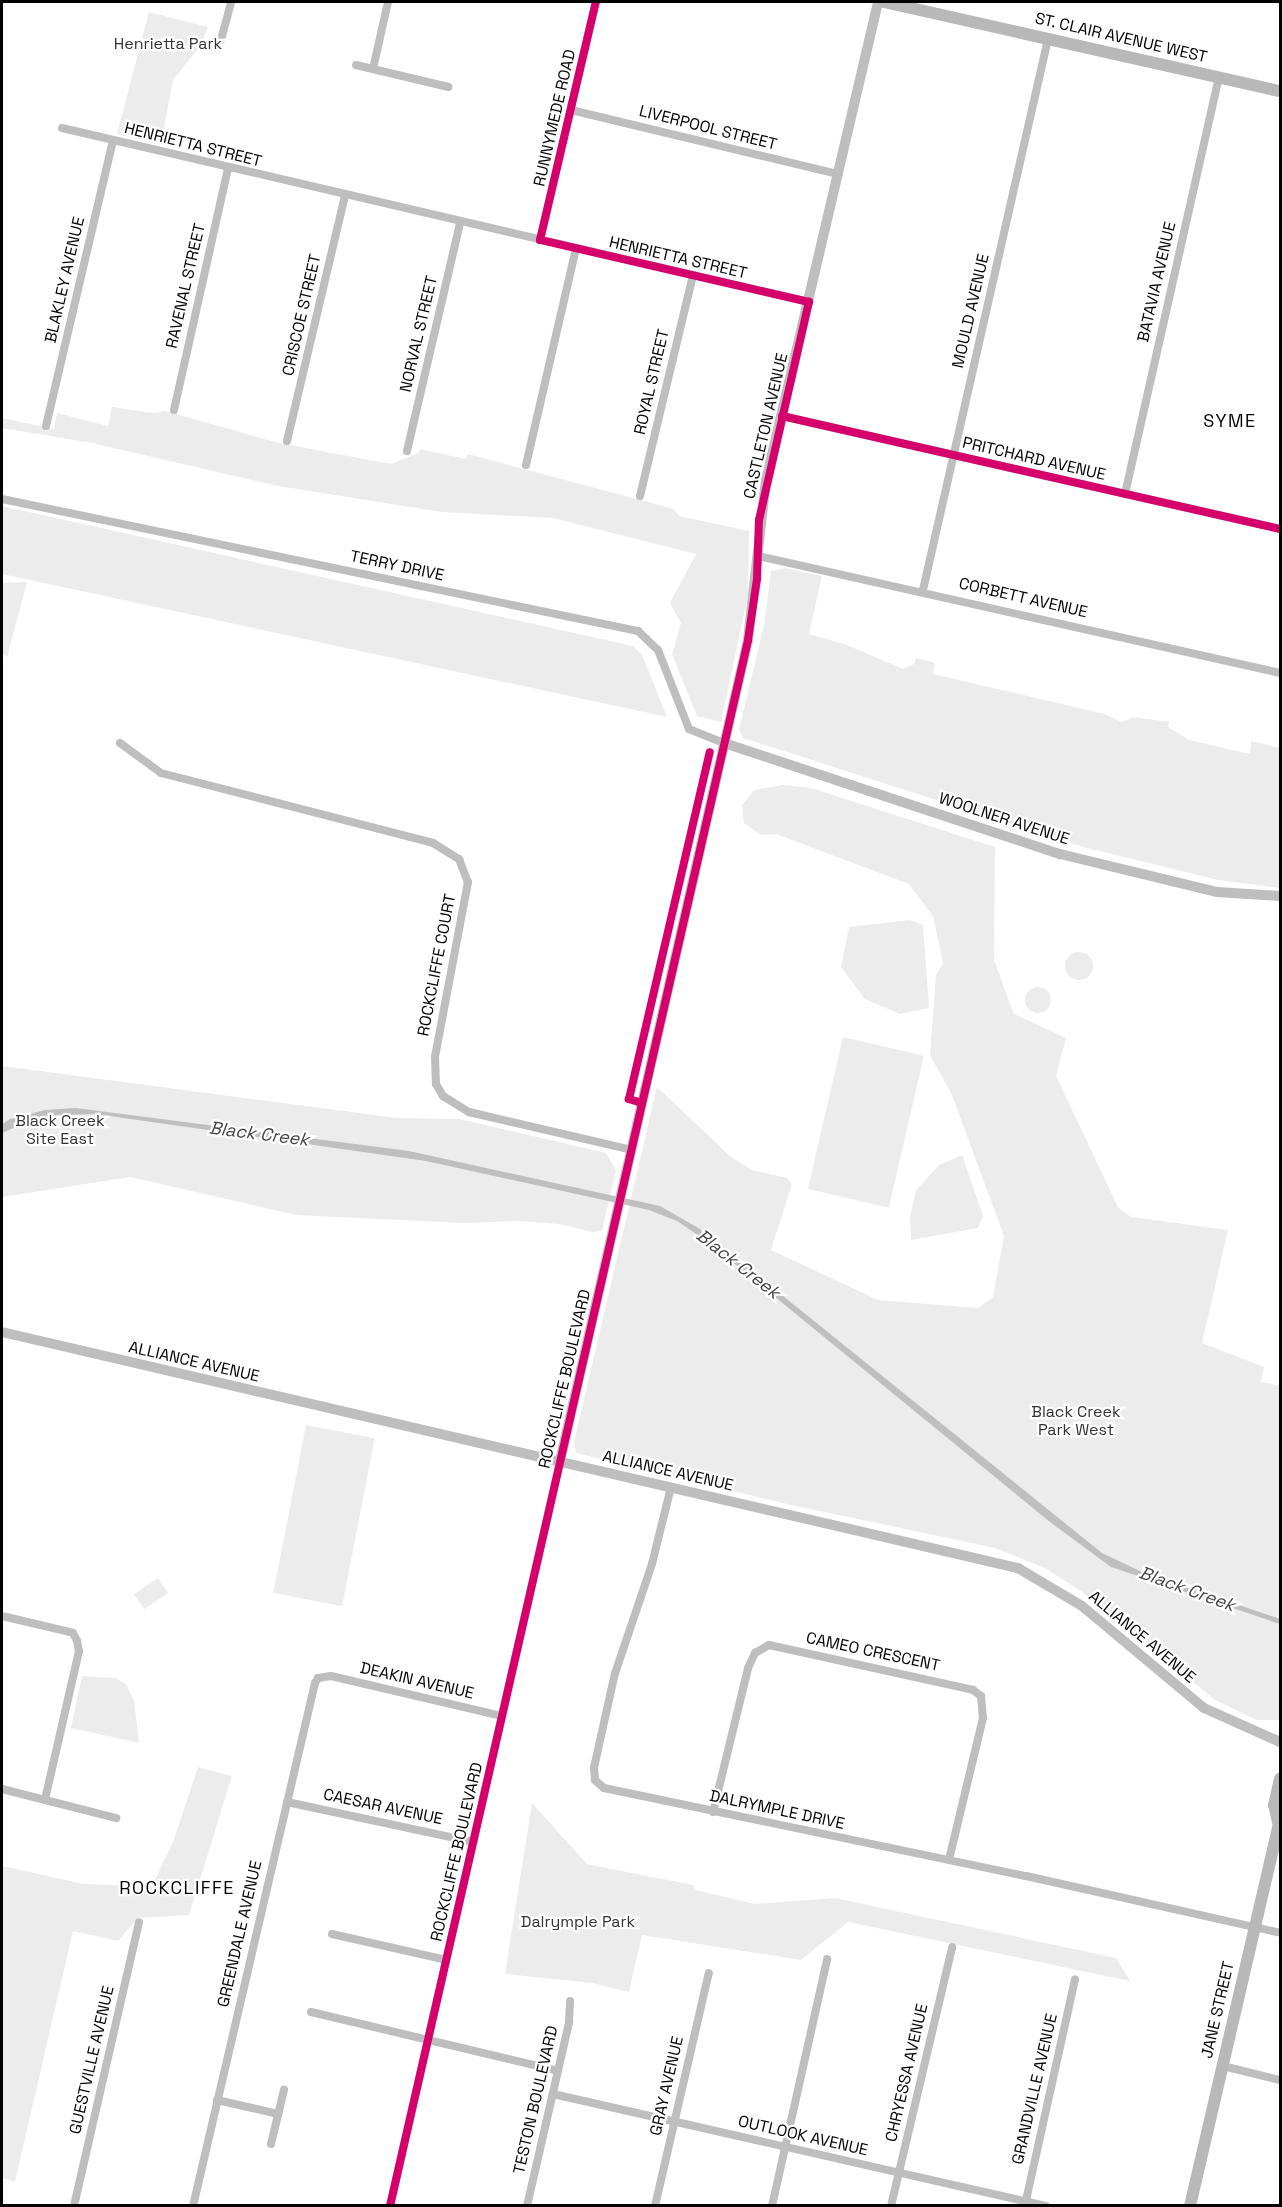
<!DOCTYPE html>
<html>
<head>
<meta charset="utf-8">
<style>
	body { margin:0 }
	#map { position:relative; width:1282px; height:2207px; overflow:hidden; background:#fff; font-family:"Space Grotesk",sans-serif }
	div>[style] { position:absolute }
	.green>* { inset:0; background:#ececec; transform-origin:0 0 }
	.round { border-radius:50% }
	.water>* { inset:0; background:#bfbfbf }
	.minor>* { height:8px; margin:-4px; padding:0 4px; transform-origin:4px; border-radius:4px; background:#bebebe }
	.tertiary>* { height:10px; margin:-5px; padding:0 5px; transform-origin:5px; border-radius:5px; background:#bebebe }
	.secondary>* { height:12px; margin:-6px; padding:0 6px; transform-origin:6px; border-radius:6px; background:#b8b8b8 }
	.cycleway>* { height:8px; margin:-4px; padding:0 4px; transform-origin:4px; border-radius:4px; background:#d6006c }
	span { translate:-50% -50%; white-space:nowrap; text-align:center; line-height:1.15; -webkit-text-stroke:4.5px #fff; paint-order:stroke }
	.street-label { font-size:16px; color:#000 }
	.park-label { font-size:16px; color:#333 }
	.neighbourhood-label { font-size:18px; color:#000; letter-spacing:1.5px }
	.water-label { font-size:18px; color:#444; font-style:italic }
	.frame { position:absolute; inset:0; border:3px solid #000; pointer-events:none }
</style>
</head>
<body>
<div id="map">
	<div class="green">
		<div style="clip-path:polygon(149px 12px,208px 27px,201px 45px,173px 80px,161px 144px,117px 134px)"></div>
		<div style="clip-path:polygon(112px 407px,153px 413px,165px 411px,279px 443px,391px 464px,419px 453px,420px 449px,466px 459px,468px 454px,674px 509px,679px 516px,749px 531px,748px 595px,721px 722px,697px 716px,672px 654px,681px 623px,670px 603px,696px 554px,553px 518px,442px 512px,278px 486px,92px 443px,2px 428px,2px 418px,54px 429px,57px 413px,108px 426px)"></div>
		<div style="clip-path:polygon(2px 506px,633px 646px,642px 655px,667px 717px,2px 574px)"></div>
		<div style="clip-path:polygon(785px 568px,822px 576px,809px 634px,847px 645px,903px 669px,914px 664px,916px 658px,935px 663px,933px 674px,1105px 714px,1121px 722px,1134px 717px,1169px 722px,1168px 727px,1189px 740px,1250px 754px,1251px 741px,1280px 748px,1280px 888px,1218px 880px,1083px 847px,743px 738px,739px 730px,764px 625px,771px 571px)"></div>
		<div style="clip-path:polygon(27px 582px,7px 657px,2px 653px,2px 583px)"></div>
		<div style="clip-path:polygon(783px 785px,811px 788px,995px 847px,994px 960px,1014px 1014px,1066px 1038px,1056px 1076px,1118px 1207px,1131px 1217px,1228px 1230px,1202px 1343px,1264px 1367px,1261px 1382px,1280px 1386px,1280px 1720px,1256px 1720px,1215px 1700px,1081px 1591px,1045px 1568px,995px 1548px,787px 1504px,576px 1453px,574px 1442px,657px 1087px,731px 1157px,752px 1170px,787px 1178px,792px 1184px,771px 1250px,878px 1300px,978px 1308px,993px 1297px,1004px 1236px,952px 1095px,930px 1055px,936px 975px,943px 963px,933px 916px,909px 884px,776px 834px,761px 835px,744px 823px,742px 805px,754px 790px)"></div>
		<div style="clip-path:polygon(910px 920px,923px 925px,929px 1008px,900px 1014px,865px 999px,841px 967px,849px 927px)"></div>
		<div class="round" style="left:1065px;top:952px;width:28px;height:28px"></div>
		<div class="round" style="left:1025px;top:987px;width:26px;height:26px"></div>
		<div style="left:843px;top:1037px;width:83px;height:156px;rotate:13deg"></div>
		<div style="clip-path:polygon(2px 1066px,397px 1118px,460px 1119px,606px 1153px,616px 1170px,602px 1231px,592px 1232px,559px 1224px,519px 1221px,464px 1223px,296px 1215px,130px 1177px,2px 1197px)"></div>
		<div style="clip-path:polygon(962px 1155px,983px 1216px,978px 1228px,911px 1240px,910px 1217px,916px 1190px,939px 1165px)"></div>
		<div style="left:306px;top:1425px;width:70px;height:171px;rotate:11deg"></div>
		<div style="left:158px;top:1578px;width:18px;height:29px;rotate:56deg"></div>
		<div style="clip-path:polygon(82px 1676px,115px 1678px,126px 1684px,134px 1701px,139px 1743px,71px 1728px)"></div>
		<div style="clip-path:polygon(198px 1767px,232px 1776px,189px 1915px,138px 1918px,118px 1941px,73px 1931px,15px 2182px,2px 2178px,2px 1866px,84px 1884px,152px 1886px,173px 1842px)"></div>
		<div style="clip-path:polygon(532px 1803px,587px 1864px,693px 1885px,696px 1890px,755px 1904px,835px 1898px,1116px 1958px,1130px 1981px,848px 1922px,801px 1960px,642px 1935px,629px 1992px,592px 1983px,505px 1974px)"></div>
	</div>
	<div class="water">
		<div style="clip-path:polygon(76px 1108px,409px 1151px,660px 1206px,700px 1229px,1102px 1553px,1144px 1573px,1280px 1619px,1280px 1624px,1111px 1567px,1050px 1522px,708px 1242px,677px 1221px,649px 1210px,426px 1161px,95px 1114px,41px 1116px,2px 1133px,2px 1124px,10px 1119px,45px 1110px)"></div>
	</div>
	<div class="minor">
		<div style="left:221px;top:40px;width:39px;rotate:-75deg"></div>
		<div style="left:356px;top:65px;width:95px;rotate:13.4deg"></div>
		<div style="left:373px;top:69px;width:69px;rotate:-77.4deg"></div>
		<div style="left:571px;top:110px;width:275px;rotate:13.5deg"></div>
		<div style="left:62px;top:128px;width:767px;rotate:13.11deg"></div>
		<div style="left:540px;top:240px;width:244px;rotate:-76.8deg"></div>
		<div style="left:174px;top:410px;width:247px;rotate:-77.4deg"></div>
		<div style="left:782px;top:416px;width:511px;rotate:12.78deg"></div>
		<div style="left:46px;top:426px;width:293px;rotate:-76.8deg"></div>
		<div style="left:287px;top:441px;width:252px;rotate:-76.7deg"></div>
		<div style="left:407px;top:451px;width:234px;rotate:-76.9deg"></div>
		<div style="left:526px;top:465px;width:222px;rotate:-77deg"></div>
		<div style="left:1125px;top:494px;width:427px;rotate:-77.3deg"></div>
		<div style="left:640px;top:496px;width:227px;rotate:-76.5deg"></div>
		<div style="left:2px;top:499px;width:650px;rotate:11.73deg"></div>
		<div style="left:638px;top:631px;width:28px;rotate:44deg"></div>
		<div style="left:658px;top:650px;width:85px;rotate:68.6deg"></div>
		<div style="left:689px;top:729px;width:38px;rotate:22deg"></div>
		<div style="left:758px;top:556px;width:535px;rotate:12.63deg"></div>
		<div style="left:923px;top:590px;width:565px;rotate:-77.22deg"></div>
		<div style="left:120px;top:743px;width:51px;rotate:36.2deg"></div>
		<div style="left:161px;top:773px;width:281px;rotate:14.4deg"></div>
		<div style="left:433px;top:843px;width:31px;rotate:32deg"></div>
		<div style="left:459px;top:859px;width:25px;rotate:69deg"></div>
		<div style="left:468px;top:882px;width:178px;rotate:100.7deg"></div>
		<div style="left:435px;top:1057px;width:27px;rotate:88deg"></div>
		<div style="left:436px;top:1084px;width:14px;rotate:60deg"></div>
		<div style="left:443px;top:1096px;width:31px;rotate:32deg"></div>
		<div style="left:469px;top:1112px;width:167px;rotate:13.1deg"></div>
		<div style="left:671px;top:1487px;width:79px;rotate:103.9deg"></div>
		<div style="left:652px;top:1564px;width:115px;rotate:108.7deg"></div>
		<div style="left:615px;top:1673px;width:97px;rotate:102.5deg"></div>
		<div style="left:594px;top:1768px;width:12px;rotate:85deg"></div>
		<div style="left:595px;top:1780px;width:12px;rotate:42deg"></div>
		<div style="left:604px;top:1788px;width:431px;rotate:11.8deg"></div>
		<div style="left:1026px;top:1876px;width:260px;rotate:12.6deg"></div>
		<div style="left:2px;top:1616px;width:66px;rotate:13.2deg"></div>
		<div style="left:66px;top:1631px;width:7px;rotate:16deg"></div>
		<div style="left:73px;top:1633px;width:9px;rotate:63deg"></div>
		<div style="left:77px;top:1641px;width:10px;rotate:79deg"></div>
		<div style="left:79px;top:1651px;width:152px;rotate:102.9deg"></div>
		<div style="left:2px;top:1789px;width:118px;rotate:14.3deg"></div>
		<div style="left:287px;top:1802px;width:190px;rotate:12.1deg"></div>
		<div style="left:713px;top:1812px;width:148px;rotate:-76.3deg"></div>
		<div style="left:748px;top:1668px;width:17px;rotate:-65deg"></div>
		<div style="left:755px;top:1653px;width:16px;rotate:-30deg"></div>
		<div style="left:769px;top:1645px;width:209px;rotate:12.4deg"></div>
		<div style="left:973px;top:1690px;width:10px;rotate:37deg"></div>
		<div style="left:981px;top:1696px;width:22px;rotate:85deg"></div>
		<div style="left:983px;top:1718px;width:146px;rotate:103.5deg"></div>
		<div style="left:332px;top:1934px;width:117px;rotate:12.8deg"></div>
		<div style="left:311px;top:2012px;width:254px;rotate:13.4deg"></div>
		<div style="left:1223px;top:2066px;width:59px;rotate:13.8deg"></div>
		<div style="left:553px;top:2094px;width:506px;rotate:12.8deg"></div>
		<div style="left:217px;top:2100px;width:63px;rotate:12.9deg"></div>
		<div style="left:271px;top:2144px;width:56px;rotate:-76.5deg"></div>
		<div style="left:1025px;top:2205px;width:231px;rotate:-77.5deg"></div>
		<div style="left:74px;top:2206px;width:291px;rotate:-77.1deg"></div>
		<div style="left:193px;top:2206px;width:537px;rotate:-76.87deg"></div>
		<div style="left:315px;top:1683px;width:6px;rotate:-59deg"></div>
		<div style="left:318px;top:1678px;width:13px;rotate:-9deg"></div>
		<div style="left:331px;top:1676px;width:176px;rotate:13.2deg"></div>
		<div style="left:390px;top:2206px;width:764px;rotate:-77.15deg"></div>
		<div style="left:527px;top:2206px;width:189px;rotate:-77.1deg"></div>
		<div style="left:569px;top:2022px;width:21px;rotate:-87deg"></div>
		<div style="left:655px;top:2206px;width:239px;rotate:-77deg"></div>
		<div style="left:772px;top:2206px;width:253px;rotate:-77.4deg"></div>
		<div style="left:891px;top:2206px;width:266px;rotate:-76.7deg"></div>
	</div>
	<div class="tertiary">
		<div style="left:724px;top:743px;width:354px;rotate:18.3deg"></div>
		<div style="left:1060px;top:854px;width:162px;rotate:13.6deg"></div>
		<div style="left:1217px;top:892px;width:63px;rotate:3.6deg"></div>
		<div style="left:2px;top:1332px;width:1043px;rotate:13.08deg"></div>
		<div style="left:1018px;top:1568px;width:74px;rotate:30.7deg"></div>
		<div style="left:1082px;top:1606px;width:159px;rotate:39.9deg"></div>
		<div style="left:1204px;top:1708px;width:83px;rotate:24.1deg"></div>
		<div style="left:560px;top:1461px;width:842px;rotate:-77.1deg"></div>
		<div style="left:748px;top:640px;width:161px;rotate:-83.6deg"></div>
		<div style="left:766px;top:480px;width:491px;rotate:-76.8deg"></div>
	</div>
	<div class="secondary">
		<div style="left:884px;top:2px;width:406px;rotate:12.7deg"></div>
		<div style="left:1278px;top:1822px;width:17px;rotate:-103deg"></div>
		<div style="left:1274px;top:1805px;width:27px;rotate:-77deg"></div>
		<div style="left:1190px;top:2206px;width:398px;rotate:-76.9deg"></div>
	</div>
	<div class="cycleway">
		<div style="left:782px;top:416px;width:511px;rotate:12.78deg"></div>
		<div style="left:642px;top:1103px;width:14px;rotate:-163deg"></div>
		<div style="left:629px;top:1099px;width:356px;rotate:-76.9deg"></div>
		<div style="left:390px;top:2206px;width:1606px;rotate:-77.12deg"></div>
		<div style="left:748px;top:640px;width:62px;rotate:-81.6deg"></div>
		<div style="left:757px;top:579px;width:59px;rotate:-88.1deg"></div>
		<div style="left:759px;top:520px;width:224px;rotate:-77.1deg"></div>
		<div style="left:809px;top:302px;width:276px;rotate:-167deg"></div>
		<div style="left:540px;top:240px;width:244px;rotate:-76.8deg"></div>
	</div>
	<div class="street-label">
		<span style="left:1121px;top:38px;rotate:13deg">ST. CLAIR AVENUE WEST</span>
		<span style="left:555px;top:118px;rotate:-77deg">RUNNYMEDE ROAD</span>
		<span style="left:708px;top:128px;rotate:14deg">LIVERPOOL STREET</span>
		<span style="left:193px;top:145px;rotate:14deg">HENRIETTA STREET</span>
		<span style="left:678px;top:258px;rotate:13deg">HENRIETTA STREET</span>
		<span style="left:65px;top:280px;rotate:-77deg">BLAKLEY AVENUE</span>
		<span style="left:1157px;top:282px;rotate:-77deg">BATAVIA AVENUE</span>
		<span style="left:186px;top:286px;rotate:-77deg">RAVENAL STREET</span>
		<span style="left:971px;top:311px;rotate:-77deg">MOULD AVENUE</span>
		<span style="left:302px;top:315px;rotate:-77deg">CRISCOE STREET</span>
		<span style="left:419px;top:334px;rotate:-77deg">NORVAL STREET</span>
		<span style="left:652px;top:382px;rotate:-77deg">ROYAL STREET</span>
		<span style="left:766px;top:426px;rotate:-77deg">CASTLETON AVENUE</span>
		<span style="left:1034px;top:459px;rotate:13deg">PRITCHARD AVENUE</span>
		<span style="left:397px;top:566px;rotate:12deg">TERRY DRIVE</span>
		<span style="left:1023px;top:598px;rotate:13deg">CORBETT AVENUE</span>
		<span style="left:1004px;top:819px;rotate:18deg">WOOLNER AVENUE</span>
		<span style="left:437px;top:965px;rotate:-79deg">ROCKCLIFFE COURT</span>
		<span style="left:194px;top:1362px;rotate:13deg">ALLIANCE AVENUE</span>
		<span style="left:565px;top:1379px;rotate:-77deg">ROCKCLIFFE BOULEVARD</span>
		<span style="left:668px;top:1471px;rotate:13deg">ALLIANCE AVENUE</span>
		<span style="left:1142px;top:1637px;rotate:40deg">ALLIANCE AVENUE</span>
		<span style="left:873px;top:1652px;rotate:12deg">CAMEO CRESCENT</span>
		<span style="left:417px;top:1681px;rotate:13deg">DEAKIN AVENUE</span>
		<span style="left:383px;top:1807px;rotate:12deg">CAESAR AVENUE</span>
		<span style="left:777px;top:1810px;rotate:12deg">DALRYMPLE DRIVE</span>
		<span style="left:457px;top:1852px;rotate:-77deg">ROCKCLIFFE BOULEVARD</span>
		<span style="left:240px;top:1934px;rotate:-77deg">GREENDALE AVENUE</span>
		<span style="left:1218px;top:2010px;rotate:-77deg">JANE STREET</span>
		<span style="left:92px;top:2060px;rotate:-77deg">GUESTVILLE AVENUE</span>
		<span style="left:907px;top:2073px;rotate:-77deg">CHRYESSA AVENUE</span>
		<span style="left:667px;top:2086px;rotate:-77deg">GRAY AVENUE</span>
		<span style="left:1035px;top:2089px;rotate:-77deg">GRANDVILLE AVENUE</span>
		<span style="left:536px;top:2100px;rotate:-77deg">TESTON BOULEVARD</span>
		<span style="left:803px;top:2136px;rotate:13deg">OUTLOOK AVENUE</span>
	</div>
	<div class="park-label">
		<span style="left:168px;top:44px">Henrietta Park</span>
		<span style="left:60px;top:1130px">Black Creek<br>Site East</span>
		<span style="left:1076px;top:1421px">Black Creek<br>Park West</span>
		<span style="left:578px;top:1922px">Dalrymple Park</span>
	</div>
	<div class="neighbourhood-label">
		<span style="left:1230px;top:421px">SYME</span>
		<span style="left:177px;top:1888px">ROCKCLIFFE</span>
	</div>
	<div class="water-label">
		<span style="left:259px;top:1134px;rotate:7deg">Black Creek</span>
		<span style="left:738px;top:1264px;rotate:38deg">Black Creek</span>
		<span style="left:1187px;top:1589px;rotate:20deg">Black Creek</span>
	</div>
	<div class="frame"></div>
</div>
</body>
</html>
